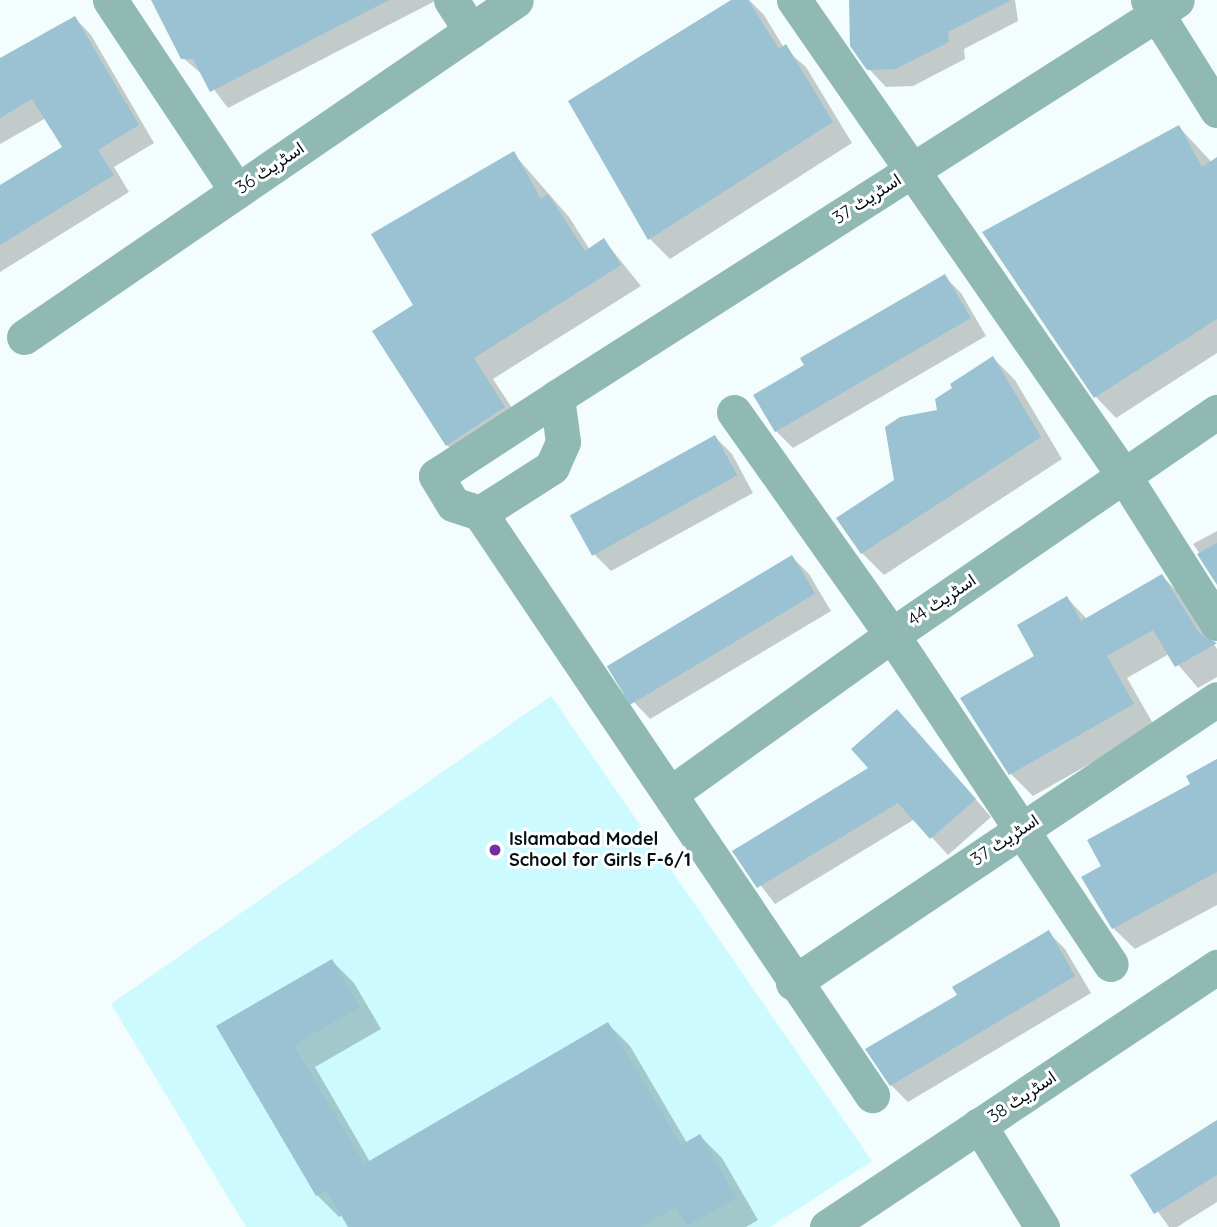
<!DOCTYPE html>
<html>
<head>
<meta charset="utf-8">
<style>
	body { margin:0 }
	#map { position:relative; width:1217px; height:1227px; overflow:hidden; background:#f3fdfd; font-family:Quicksand,Vazirmatn,sans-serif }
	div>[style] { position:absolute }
	.built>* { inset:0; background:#ccfaff }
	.shadow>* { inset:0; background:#0003 }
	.building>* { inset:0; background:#9ac2d2; transform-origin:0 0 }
	.minor>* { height:35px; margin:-17.5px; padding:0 17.5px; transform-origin:17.5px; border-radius:17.5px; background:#8fb9b2 }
	.dots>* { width:19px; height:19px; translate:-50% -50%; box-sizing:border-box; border:4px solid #fff; border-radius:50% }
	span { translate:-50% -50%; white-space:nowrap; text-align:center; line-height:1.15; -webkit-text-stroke:6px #fff; paint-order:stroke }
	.street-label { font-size:18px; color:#011012 }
	.poi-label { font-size:18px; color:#011012; font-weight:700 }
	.left { translate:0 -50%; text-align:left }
</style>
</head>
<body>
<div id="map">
	<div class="built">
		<div style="clip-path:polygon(551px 696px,872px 1161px,770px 1227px,246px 1227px,111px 1004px)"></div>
	</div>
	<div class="shadow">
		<div style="clip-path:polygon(153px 0,434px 0,435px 1px,228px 108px,203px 75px,183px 58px)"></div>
		<div style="clip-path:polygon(734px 0,749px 0,764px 15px,784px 48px,806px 67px,852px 143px,670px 259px,650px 239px)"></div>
		<div style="clip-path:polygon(857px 0,1015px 0,1018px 21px,964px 49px,965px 59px,913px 86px,886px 87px,869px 69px)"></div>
		<div style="clip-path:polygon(75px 18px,91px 35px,154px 143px,114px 167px,129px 192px,0 272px,0 187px,64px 147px,46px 118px,0 144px,0 60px)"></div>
		<div style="clip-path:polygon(1179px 127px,1217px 168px,1217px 353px,1116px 418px,1096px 397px,984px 233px)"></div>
		<div style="clip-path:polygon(513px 153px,569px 217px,590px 250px,604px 240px,641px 286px,493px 379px,525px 428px,467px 465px,447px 445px,415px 306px)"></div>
		<div style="clip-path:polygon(944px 276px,961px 293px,986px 336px,793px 448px,776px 431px,807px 366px)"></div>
		<div style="clip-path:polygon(993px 358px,1015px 380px,1062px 459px,884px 575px,862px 553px,939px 412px)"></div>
		<div style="clip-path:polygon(715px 437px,732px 454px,753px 493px,611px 571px,594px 554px)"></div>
		<div style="clip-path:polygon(1217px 531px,1217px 578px,1193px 544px)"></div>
		<div style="clip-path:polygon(792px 557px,809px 574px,831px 611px,650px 719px,634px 702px)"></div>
		<div style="clip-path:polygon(1162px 576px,1184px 598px,1217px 649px,1217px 677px,1198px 688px,1169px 654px,1127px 678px,1155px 727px,1033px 796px,1011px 774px,1037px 656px,1067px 598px,1087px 619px)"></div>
		<div style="clip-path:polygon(914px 728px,991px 817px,948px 855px,915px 819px,775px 904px,735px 852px,871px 768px)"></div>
		<div style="clip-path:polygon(1217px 759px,1217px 905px,1135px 949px,1113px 928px,1104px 867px,1192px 784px,1188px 776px)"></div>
		<div style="clip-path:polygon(1048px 932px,1065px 949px,1091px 993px,908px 1102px,891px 1085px,959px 995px)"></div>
		<div style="clip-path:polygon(332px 961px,354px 983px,381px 1029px,315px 1067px,370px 1162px,608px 1024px,630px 1046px,687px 1143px,700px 1136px,722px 1158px,758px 1220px,746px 1227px,350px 1227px,343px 1215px,339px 1217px,317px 1195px,219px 1027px)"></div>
		<div style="clip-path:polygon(1217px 1122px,1217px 1202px,1177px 1227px,1169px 1227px,1132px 1176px)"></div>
	</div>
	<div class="building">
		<div style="clip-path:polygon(151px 0,389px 0,210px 92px,193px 59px,181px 59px)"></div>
		<div style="clip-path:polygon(731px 0,748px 0,779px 49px,786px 44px,833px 122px,648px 240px,568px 101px)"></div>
		<div style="clip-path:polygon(849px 0,1011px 0,948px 32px,949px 42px,895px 69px,867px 70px,850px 46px)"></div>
		<div style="clip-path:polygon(75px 16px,139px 125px,98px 150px,114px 175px,0 245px,0 185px,62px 147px,32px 99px,0 118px,0 58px)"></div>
		<div style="clip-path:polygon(1179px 125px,1202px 167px,1217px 157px,1217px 319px,1094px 398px,982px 232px)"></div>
		<div style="clip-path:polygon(514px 151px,541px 199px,548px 194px,585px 251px,604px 238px,621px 265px,474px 358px,505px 407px,446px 446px,372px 331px,413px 305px,371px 234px)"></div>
		<div style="clip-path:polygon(945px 274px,971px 318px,775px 432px,753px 395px,804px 365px,800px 358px)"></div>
		<div style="clip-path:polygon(993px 356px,1041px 437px,861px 554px,836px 518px,894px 480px,885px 427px,900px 417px,937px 410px,935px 399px,952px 388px,950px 384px)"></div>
		<div style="left:715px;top:435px;width:46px;height:166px;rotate:61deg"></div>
		<div style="clip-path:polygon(1217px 543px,1217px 585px,1197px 554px)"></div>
		<div style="left:792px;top:555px;width:45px;height:216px;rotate:59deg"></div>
		<div style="clip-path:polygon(1162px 574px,1200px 634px,1217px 643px,1175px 667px,1153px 630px,1107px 656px,1134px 704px,1009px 775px,960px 698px,1034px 656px,1017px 625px,1067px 596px,1081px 621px)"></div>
		<div style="clip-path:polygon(897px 709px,976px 799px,930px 839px,898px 803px,757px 888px,732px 851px,868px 768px,851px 749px)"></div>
		<div style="clip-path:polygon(1217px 759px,1217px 872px,1112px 929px,1081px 877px,1101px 866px,1087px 840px,1190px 784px,1186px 776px)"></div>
		<div style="clip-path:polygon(1049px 930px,1075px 976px,890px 1086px,865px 1049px,957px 995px,952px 987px)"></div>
		<div style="clip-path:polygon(332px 959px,360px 1007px,294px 1045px,364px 1164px,608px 1022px,681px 1145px,700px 1134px,737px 1198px,687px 1226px,676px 1207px,642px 1227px,348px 1227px,326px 1190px,316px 1196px,216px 1026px)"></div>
		<div style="clip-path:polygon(1217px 1120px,1217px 1175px,1154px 1214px,1130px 1175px)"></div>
	</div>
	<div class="minor">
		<div style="left:110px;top:0;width:229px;rotate:56.4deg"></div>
		<div style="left:451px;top:0;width:37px;rotate:57deg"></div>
		<div style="left:794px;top:0;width:579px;rotate:55.27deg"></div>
		<div style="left:1124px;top:476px;width:174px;rotate:57.7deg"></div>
		<div style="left:1148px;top:0;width:130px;rotate:57.9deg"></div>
		<div style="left:24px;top:337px;width:596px;rotate:-34.41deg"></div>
		<div style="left:557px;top:397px;width:45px;rotate:82.4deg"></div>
		<div style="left:563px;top:442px;width:27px;rotate:114deg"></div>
		<div style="left:552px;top:467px;width:85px;rotate:147.4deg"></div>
		<div style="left:480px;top:513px;width:28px;rotate:-162deg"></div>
		<div style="left:453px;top:504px;width:33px;rotate:-121deg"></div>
		<div style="left:436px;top:476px;width:145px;rotate:-33.1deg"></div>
		<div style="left:557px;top:397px;width:712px;rotate:-32.55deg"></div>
		<div style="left:1157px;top:14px;width:24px;rotate:-35deg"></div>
		<div style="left:734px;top:412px;width:273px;rotate:54.7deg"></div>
		<div style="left:892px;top:635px;width:395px;rotate:56.4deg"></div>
		<div style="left:480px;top:513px;width:702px;rotate:56.04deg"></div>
		<div style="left:671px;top:793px;width:272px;rotate:-35.6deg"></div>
		<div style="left:892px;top:635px;width:394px;rotate:-34.5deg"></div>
		<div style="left:793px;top:983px;width:510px;rotate:-33.81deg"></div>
		<div style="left:979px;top:1125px;width:120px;rotate:58.3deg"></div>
		<div style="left:827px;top:1227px;width:469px;rotate:-33.7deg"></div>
	</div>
	<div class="dots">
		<div style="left:495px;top:850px;background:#722ea2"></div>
	</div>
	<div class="street-label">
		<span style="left:270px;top:168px;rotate:-34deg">اسٹریٹ 36</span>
		<span style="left:867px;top:199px;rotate:-33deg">اسٹریٹ 37</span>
		<span style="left:942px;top:600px;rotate:-34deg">اسٹریٹ 44</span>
		<span style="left:1005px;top:840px;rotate:-34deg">اسٹریٹ 37</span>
		<span style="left:1022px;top:1097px;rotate:-34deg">اسٹریٹ 38</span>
	</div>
	<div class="poi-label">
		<span class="left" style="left:509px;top:850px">Islamabad Model<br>School for Girls F-6/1</span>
	</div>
</div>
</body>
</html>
